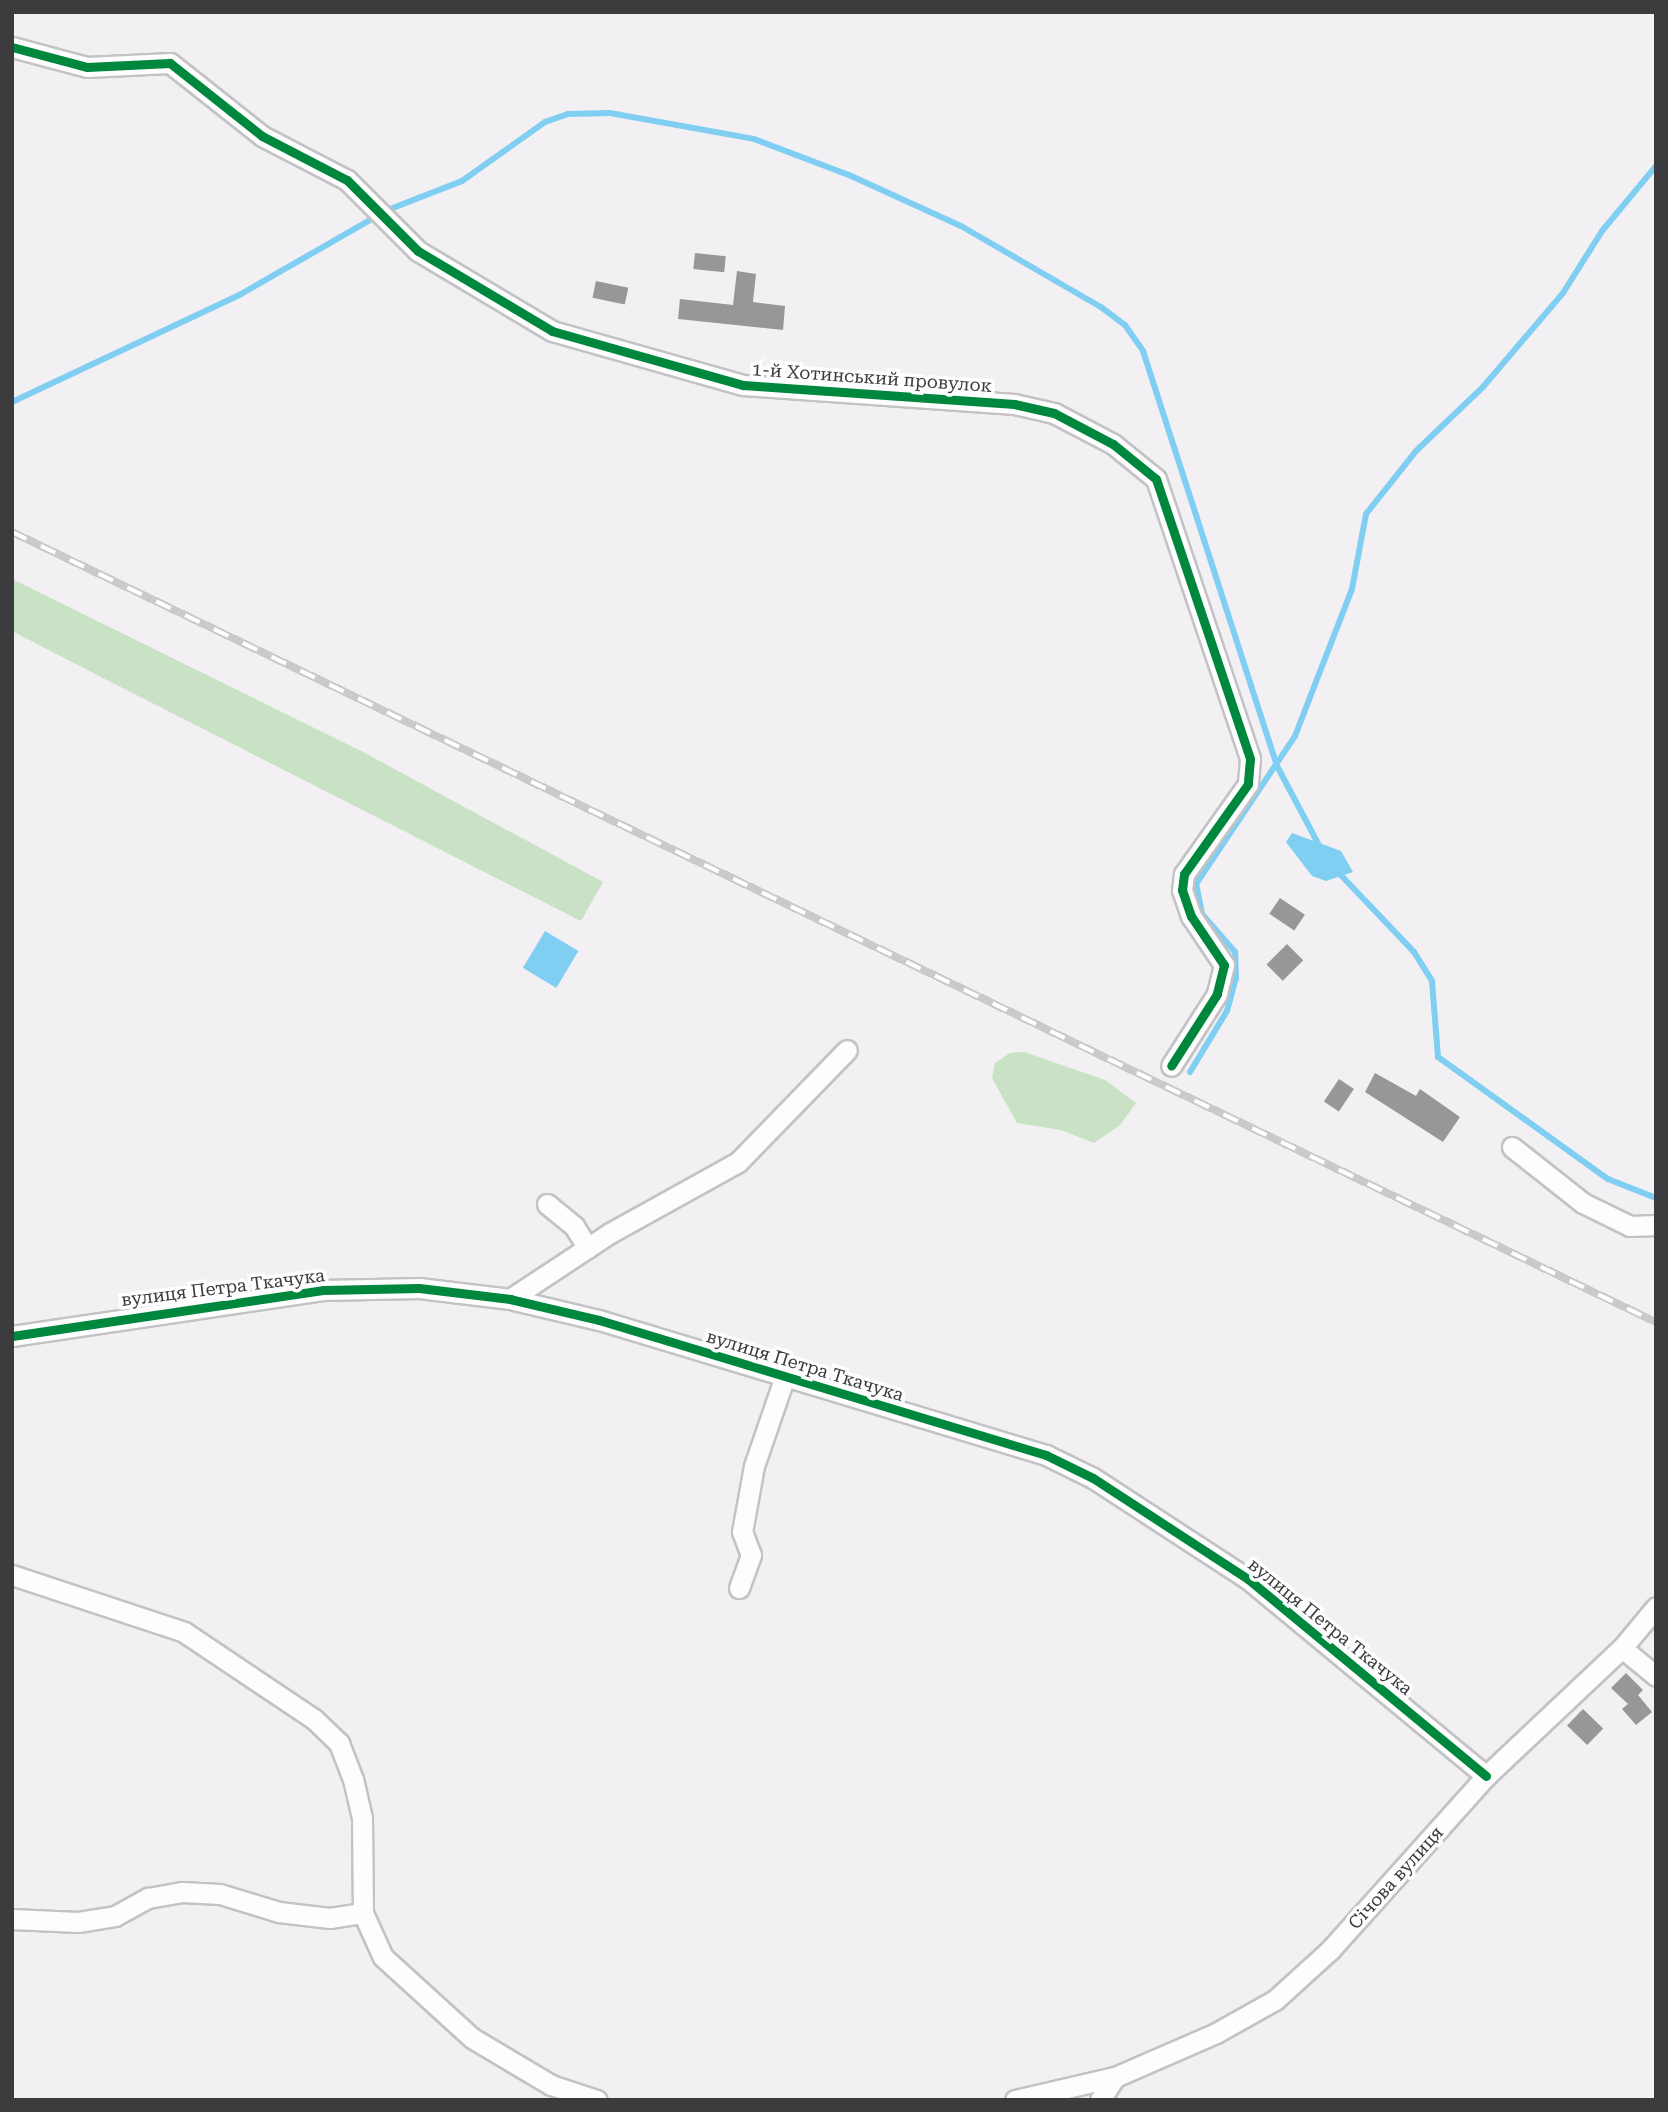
<!DOCTYPE html>
<html>
<head>
<meta charset="utf-8">
<style>
	body { margin:0 }
	#map { position:relative; width:1668px; height:2112px; overflow:hidden; background:#f2f0f3; font-family:"Roboto Serif",serif }
	div>[style] { position:absolute }
	.green>* { inset:0; background:#c9e1c4 }
	.water>* { inset:0; background:#80cef2; transform-origin:0 0 }
	.stream>* { height:6px; margin:-3px; padding:0 3px; transform-origin:3px; border-radius:3px; background:#80cef2 }
	.building>* { inset:0; background:#989698; transform-origin:0 0 }
	.roads { filter:drop-shadow(2px 0 #c3c2c4) drop-shadow(-2px 0 #c3c2c4) drop-shadow(0 2px #c3c2c4) drop-shadow(0 -2px #c3c2c4) }
	.minor>* { height:19px; margin:-9.5px; padding:0 9.5px; transform-origin:9.5px; border-radius:9.5px; background:#fdfdfd }
	.rail>* { height:8px; margin-top:-4px; transform-origin:0; background:repeating-linear-gradient(90deg,#fefdff 0 16px,#cacacb 0 32px); box-sizing:border-box; border-block:2px solid #cacacb }
	.cycleway>* { height:9px; margin:-4.5px; padding:0 4.5px; transform-origin:4.5px; border-radius:4.5px; background:#00873e }
	span { translate:-50% -50%; white-space:nowrap; text-align:center; line-height:1.15; -webkit-text-stroke:7px #fefdff; paint-order:stroke }
	.street-label { font-size:18px; color:#3b3a3c }
	.frame { position:absolute; inset:0; border:14px solid #3b3a3c; pointer-events:none }
</style>
</head>
<body>
<div id="map">
	<div class="green">
		<div style="clip-path:polygon(12px 579px,363px 752px,603px 882px,581px 921px,101px 677px,12px 631px)"></div>
		<div style="clip-path:polygon(1024px 1052px,1105px 1080px,1136px 1103px,1120px 1125px,1094px 1143px,1061px 1130px,1017px 1123px,992px 1078px,995px 1063px,1010px 1053px)"></div>
	</div>
	<div class="water">
		<div style="clip-path:polygon(1292px 833px,1341px 851px,1353px 872px,1326px 881px,1312px 876px,1286px 842px)"></div>
		<div style="left:545px;top:931px;width:39px;height:43px;rotate:31deg"></div>
	</div>
	<div class="stream">
		<div style="left:385px;top:211px;width:83px;rotate:-21.3deg"></div>
		<div style="left:462px;top:181px;width:102px;rotate:-35.4deg"></div>
		<div style="left:545px;top:122px;width:24px;rotate:-19deg"></div>
		<div style="left:568px;top:114px;width:42px;rotate:-1.4deg"></div>
		<div style="left:610px;top:113px;width:146px;rotate:10.2deg"></div>
		<div style="left:754px;top:139px;width:102px;rotate:20.8deg"></div>
		<div style="left:849px;top:175px;width:123px;rotate:24.5deg"></div>
		<div style="left:961px;top:226px;width:162px;rotate:30.1deg"></div>
		<div style="left:1101px;top:307px;width:30px;rotate:37deg"></div>
		<div style="left:1125px;top:325px;width:32px;rotate:55deg"></div>
		<div style="left:1143px;top:351px;width:434px;rotate:72.1deg"></div>
		<div style="left:1276px;top:764px;width:94px;rotate:62.1deg"></div>
		<div style="left:12px;top:402px;width:253px;rotate:-25.2deg"></div>
		<div style="left:241px;top:294px;width:157px;rotate:-29.8deg"></div>
		<div style="left:1336px;top:870px;width:113px;rotate:46.4deg"></div>
		<div style="left:1414px;top:952px;width:34px;rotate:58deg"></div>
		<div style="left:1432px;top:981px;width:76px;rotate:85.5deg"></div>
		<div style="left:1438px;top:1057px;width:209px;rotate:35.7deg"></div>
		<div style="left:1608px;top:1179px;width:52px;rotate:21.6deg"></div>
		<div style="left:1190px;top:1072px;width:71px;rotate:-58.8deg"></div>
		<div style="left:1227px;top:1011px;width:34px;rotate:-75deg"></div>
		<div style="left:1236px;top:978px;width:26px;rotate:-92deg"></div>
		<div style="left:1235px;top:952px;width:50px;rotate:-131deg"></div>
		<div style="left:1202px;top:914px;width:31px;rotate:-101deg"></div>
		<div style="left:1196px;top:884px;width:178px;rotate:-56.2deg"></div>
		<div style="left:1295px;top:736px;width:158px;rotate:-68.8deg"></div>
		<div style="left:1352px;top:589px;width:76px;rotate:-79.4deg"></div>
		<div style="left:1366px;top:514px;width:80px;rotate:-51.6deg"></div>
		<div style="left:1416px;top:451px;width:93px;rotate:-43.7deg"></div>
		<div style="left:1483px;top:387px;width:123px;rotate:-49.6deg"></div>
		<div style="left:1563px;top:293px;width:73px;rotate:-57.8deg"></div>
		<div style="left:1602px;top:231px;width:85px;rotate:-50.3deg"></div>
	</div>
	<div class="building">
		<div style="left:695px;top:253px;width:31px;height:16px;rotate:6deg"></div>
		<div style="clip-path:polygon(737px 271px,756px 274px,753px 302px,785px 306px,783px 330px,678px 319px,680px 299px,733px 305px)"></div>
		<div style="left:596px;top:281px;width:33px;height:17px;rotate:12deg"></div>
		<div style="left:1280px;top:898px;width:30px;height:19px;rotate:34deg"></div>
		<div style="left:1287px;top:944px;width:23px;height:29px;rotate:45deg"></div>
		<div style="clip-path:polygon(1375px 1073px,1416px 1096px,1420px 1089px,1460px 1117px,1443px 1142px,1365px 1092px)"></div>
		<div style="left:1339px;top:1079px;width:18px;height:27px;rotate:34deg"></div>
		<div style="clip-path:polygon(1626px 1673px,1643px 1690px,1638px 1695px,1652px 1712px,1636px 1725px,1622px 1709px,1628px 1704px,1611px 1688px)"></div>
		<div style="left:1583px;top:1709px;width:28px;height:23px;rotate:44deg"></div>
	</div>
	<div class="roads">
		<div class="minor">
			<div style="left:12px;top:47px;width:78px;rotate:14.9deg"></div>
			<div style="left:87px;top:67px;width:83px;rotate:-2.8deg"></div>
			<div style="left:170px;top:63px;width:117px;rotate:38.4deg"></div>
			<div style="left:262px;top:136px;width:96px;rotate:27.4deg"></div>
			<div style="left:347px;top:180px;width:100px;rotate:45deg"></div>
			<div style="left:418px;top:251px;width:156px;rotate:30.8deg"></div>
			<div style="left:552px;top:331px;width:198px;rotate:15.8deg"></div>
			<div style="left:743px;top:385px;width:272px;rotate:4deg"></div>
			<div style="left:1014px;top:404px;width:41px;rotate:12.7deg"></div>
			<div style="left:1054px;top:413px;width:67px;rotate:27.7deg"></div>
			<div style="left:1113px;top:444px;width:55px;rotate:39.1deg"></div>
			<div style="left:1156px;top:479px;width:295px;rotate:71.4deg"></div>
			<div style="left:1250px;top:759px;width:25px;rotate:95deg"></div>
			<div style="left:1248px;top:784px;width:110px;rotate:125.4deg"></div>
			<div style="left:1184px;top:874px;width:16px;rotate:97deg"></div>
			<div style="left:1182px;top:890px;width:28px;rotate:71deg"></div>
			<div style="left:1191px;top:916px;width:59px;rotate:56deg"></div>
			<div style="left:1224px;top:965px;width:30px;rotate:104deg"></div>
			<div style="left:1217px;top:994px;width:85px;rotate:122.6deg"></div>
			<div style="left:1512px;top:1147px;width:90px;rotate:38.3deg"></div>
			<div style="left:1583px;top:1203px;width:52px;rotate:26.1deg"></div>
			<div style="left:1630px;top:1226px;width:26px;rotate:-2deg"></div>
			<div style="left:547px;top:1204px;width:35px;rotate:39deg"></div>
			<div style="left:574px;top:1226px;width:26px;rotate:58deg"></div>
			<div style="left:510px;top:1299px;width:120px;rotate:-33.4deg"></div>
			<div style="left:610px;top:1233px;width:146px;rotate:-29deg"></div>
			<div style="left:738px;top:1162px;width:156px;rotate:-45.8deg"></div>
			<div style="left:12px;top:1336px;width:314px;rotate:-8.4deg"></div>
			<div style="left:323px;top:1290px;width:96px;rotate:-1.2deg"></div>
			<div style="left:419px;top:1288px;width:92px;rotate:6.9deg"></div>
			<div style="left:510px;top:1299px;width:91px;rotate:13.3deg"></div>
			<div style="left:599px;top:1320px;width:467px;rotate:16.8deg"></div>
			<div style="left:1046px;top:1455px;width:52px;rotate:26.1deg"></div>
			<div style="left:1093px;top:1478px;width:185px;rotate:33.1deg"></div>
			<div style="left:1248px;top:1579px;width:309px;rotate:39.6deg"></div>
			<div style="left:12px;top:1575px;width:181px;rotate:18.3deg"></div>
			<div style="left:184px;top:1632px;width:156px;rotate:33.8deg"></div>
			<div style="left:314px;top:1719px;width:35px;rotate:44deg"></div>
			<div style="left:339px;top:1743px;width:39px;rotate:69deg"></div>
			<div style="left:353px;top:1779px;width:40px;rotate:77deg"></div>
			<div style="left:362px;top:1818px;width:95px;rotate:89.4deg"></div>
			<div style="left:363px;top:1913px;width:48px;rotate:65.6deg"></div>
			<div style="left:383px;top:1957px;width:120px;rotate:42.3deg"></div>
			<div style="left:472px;top:2038px;width:92px;rotate:30.7deg"></div>
			<div style="left:551px;top:2085px;width:48px;rotate:18.1deg"></div>
			<div style="left:739px;top:1588px;width:35px;rotate:-70deg"></div>
			<div style="left:751px;top:1555px;width:25px;rotate:-111deg"></div>
			<div style="left:742px;top:1532px;width:67px;rotate:-79.7deg"></div>
			<div style="left:754px;top:1466px;width:95px;rotate:-71deg"></div>
			<div style="left:1622px;top:1648px;width:44px;rotate:39.5deg"></div>
			<div style="left:12px;top:1919px;width:66px;rotate:2.6deg"></div>
			<div style="left:78px;top:1922px;width:37px;rotate:-9deg"></div>
			<div style="left:115px;top:1916px;width:38px;rotate:-29deg"></div>
			<div style="left:148px;top:1898px;width:35px;rotate:-10deg"></div>
			<div style="left:182px;top:1892px;width:38px;rotate:3deg"></div>
			<div style="left:220px;top:1894px;width:62px;rotate:17deg"></div>
			<div style="left:279px;top:1912px;width:51px;rotate:6.7deg"></div>
			<div style="left:330px;top:1918px;width:33px;rotate:-9deg"></div>
			<div style="left:1015px;top:2100px;width:103px;rotate:-13deg"></div>
			<div style="left:1100px;top:2100px;width:27px;rotate:-57deg"></div>
			<div style="left:1115px;top:2077px;width:110px;rotate:-23.5deg"></div>
			<div style="left:1216px;top:2033px;width:68px;rotate:-29.2deg"></div>
			<div style="left:1275px;top:2000px;width:74px;rotate:-42.3deg"></div>
			<div style="left:1330px;top:1950px;width:234px;rotate:-48.1deg"></div>
			<div style="left:1486px;top:1776px;width:187px;rotate:-43.3deg"></div>
			<div style="left:1622px;top:1648px;width:53px;rotate:-50.3deg"></div>
		</div>
	</div>
	<div class="rail">
		<div style="left:12px;top:532px;width:1824px;rotate:25.67deg"></div>
	</div>
	<div class="cycleway">
		<div style="left:12px;top:47px;width:78px;rotate:14.9deg"></div>
		<div style="left:87px;top:67px;width:83px;rotate:-2.8deg"></div>
		<div style="left:170px;top:63px;width:117px;rotate:38.4deg"></div>
		<div style="left:262px;top:136px;width:96px;rotate:27.4deg"></div>
		<div style="left:347px;top:180px;width:100px;rotate:45deg"></div>
		<div style="left:418px;top:251px;width:156px;rotate:30.8deg"></div>
		<div style="left:552px;top:331px;width:198px;rotate:15.8deg"></div>
		<div style="left:743px;top:385px;width:272px;rotate:4deg"></div>
		<div style="left:1014px;top:404px;width:41px;rotate:12.7deg"></div>
		<div style="left:1054px;top:413px;width:67px;rotate:27.7deg"></div>
		<div style="left:1113px;top:444px;width:55px;rotate:39.1deg"></div>
		<div style="left:1156px;top:479px;width:295px;rotate:71.4deg"></div>
		<div style="left:1250px;top:759px;width:25px;rotate:95deg"></div>
		<div style="left:1248px;top:784px;width:110px;rotate:125.4deg"></div>
		<div style="left:1184px;top:874px;width:16px;rotate:97deg"></div>
		<div style="left:1182px;top:890px;width:28px;rotate:71deg"></div>
		<div style="left:1191px;top:916px;width:59px;rotate:56deg"></div>
		<div style="left:1224px;top:965px;width:30px;rotate:104deg"></div>
		<div style="left:1217px;top:994px;width:85px;rotate:122.6deg"></div>
		<div style="left:12px;top:1336px;width:314px;rotate:-8.4deg"></div>
		<div style="left:323px;top:1290px;width:96px;rotate:-1.2deg"></div>
		<div style="left:419px;top:1288px;width:92px;rotate:6.9deg"></div>
		<div style="left:510px;top:1299px;width:91px;rotate:13.3deg"></div>
		<div style="left:599px;top:1320px;width:467px;rotate:16.8deg"></div>
		<div style="left:1046px;top:1455px;width:52px;rotate:26.1deg"></div>
		<div style="left:1093px;top:1478px;width:185px;rotate:33.1deg"></div>
		<div style="left:1248px;top:1579px;width:309px;rotate:39.6deg"></div>
	</div>
	<div class="street-label">
		<span style="left:872px;top:378px;rotate:4deg">1-й Хотинський провулок</span>
		<span style="left:223px;top:1288px;rotate:-7deg">вулиця Петра Ткачука</span>
		<span style="left:805px;top:1366px;rotate:17deg">вулиця Петра Ткачука</span>
		<span style="left:1330px;top:1627px;rotate:39deg">вулиця Петра Ткачука</span>
		<span style="left:1396px;top:1878px;rotate:-48deg">Січова вулиця</span>
	</div>
	<div class="frame"></div>
</div>
</body>
</html>
